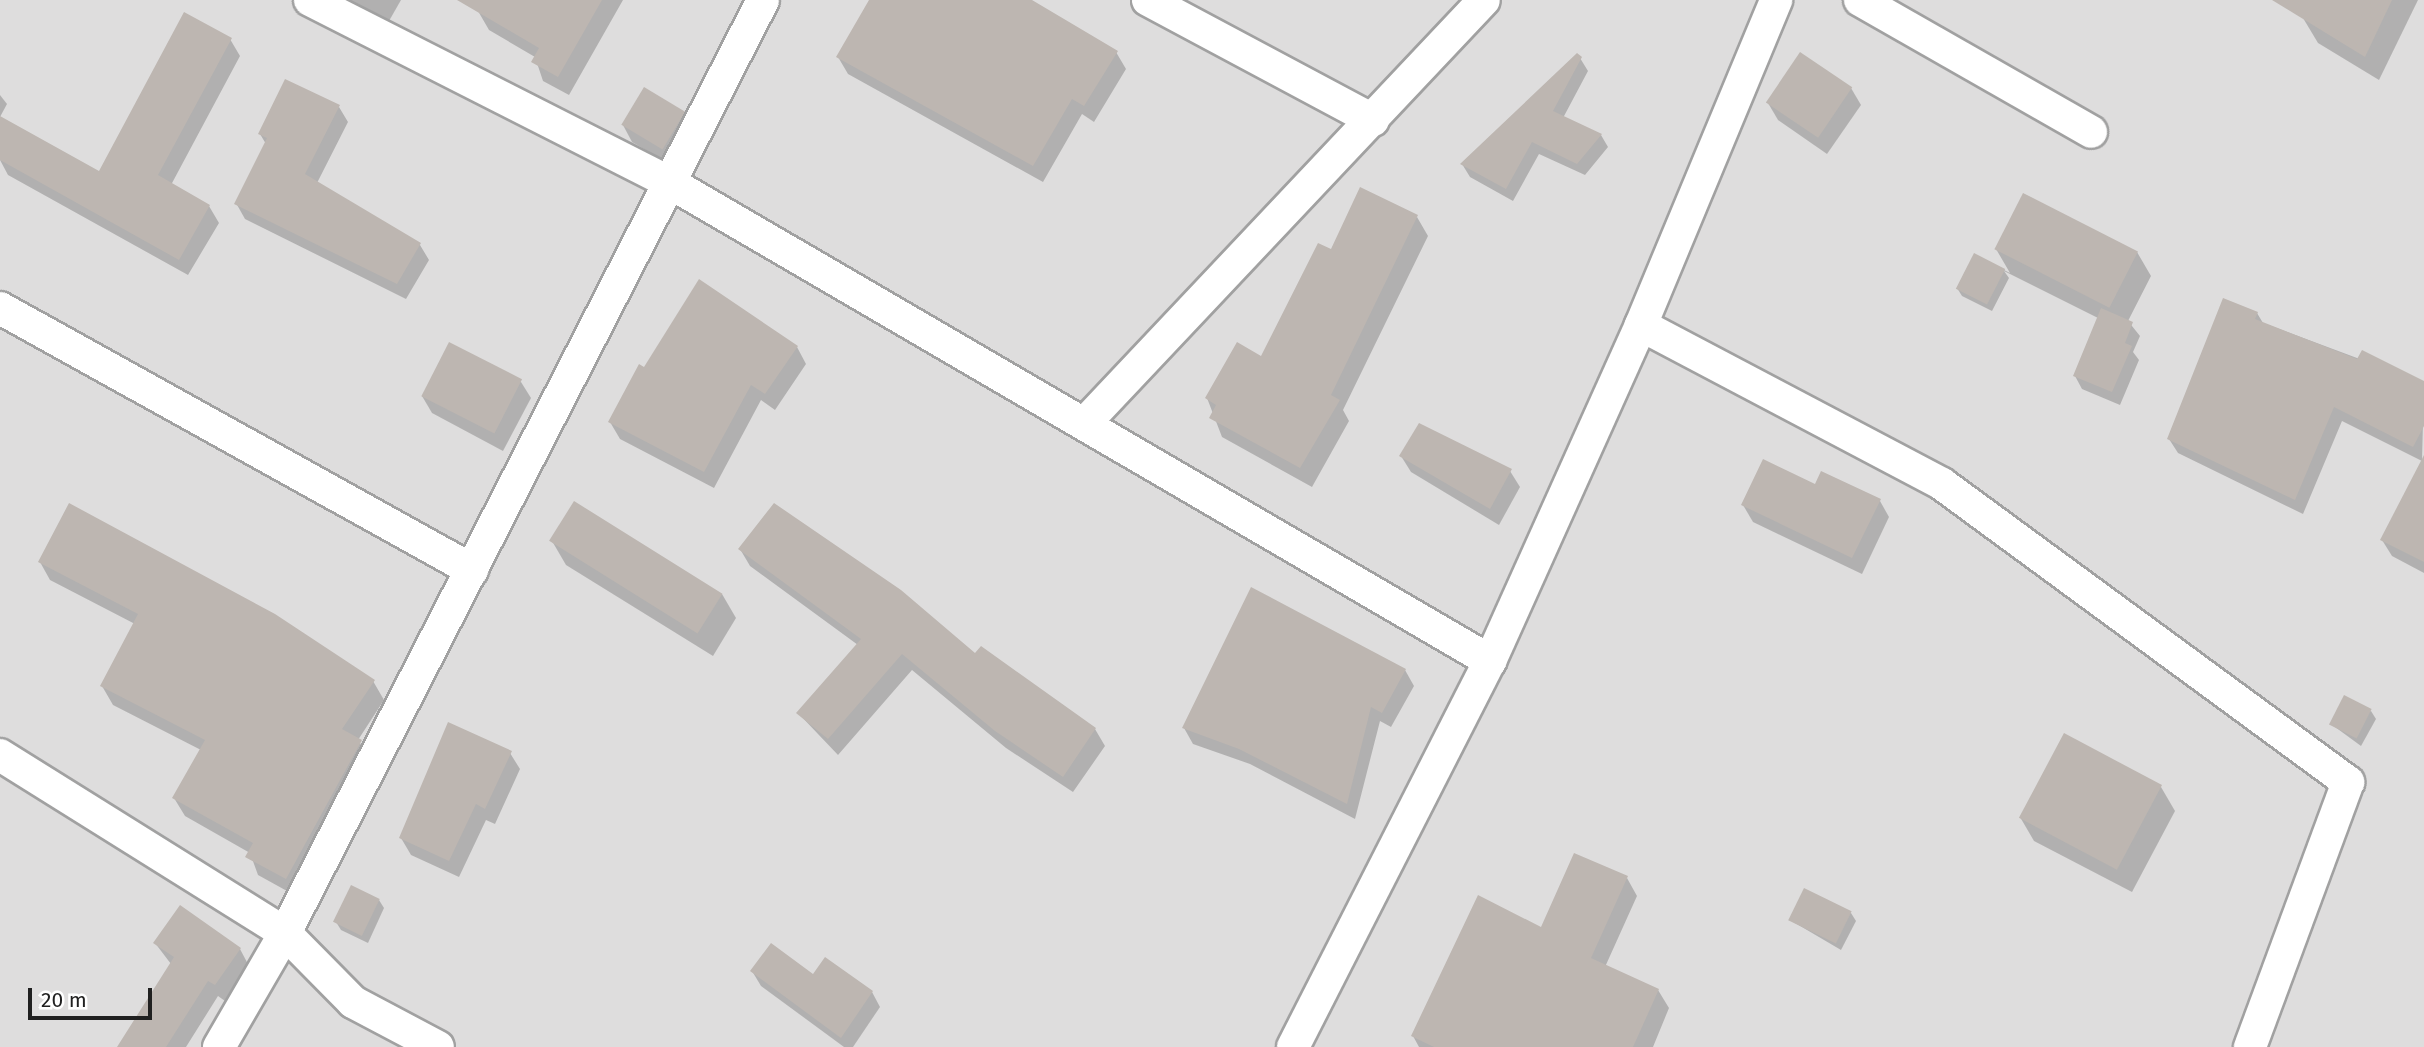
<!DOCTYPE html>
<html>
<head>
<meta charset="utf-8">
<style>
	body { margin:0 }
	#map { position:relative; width:2424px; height:1047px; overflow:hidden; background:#f0ede8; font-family:"Fira Sans",sans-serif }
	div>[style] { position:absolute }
	.residential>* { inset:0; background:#dedddd; transform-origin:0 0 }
	.shadow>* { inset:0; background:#0003 }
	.building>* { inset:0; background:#bdb6b1; transform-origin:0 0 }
	.roads { filter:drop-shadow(2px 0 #a1a1a1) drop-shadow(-2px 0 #a1a1a1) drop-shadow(0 2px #a1a1a1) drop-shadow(0 -2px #a1a1a1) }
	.street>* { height:32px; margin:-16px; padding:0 16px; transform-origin:16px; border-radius:16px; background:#fff }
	span { translate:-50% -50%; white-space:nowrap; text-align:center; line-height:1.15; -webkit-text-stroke:7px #fff; paint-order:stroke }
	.scale { position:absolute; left:28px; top:988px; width:124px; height:32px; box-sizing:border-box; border:4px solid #202020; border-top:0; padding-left:9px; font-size:21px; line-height:24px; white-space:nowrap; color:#202020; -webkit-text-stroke:5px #fff; paint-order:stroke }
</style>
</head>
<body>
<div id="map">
	<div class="residential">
		<div style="left:0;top:0;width:2424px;height:1047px"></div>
	</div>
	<div class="shadow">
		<div style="clip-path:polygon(331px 0,401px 0,385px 28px)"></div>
		<div style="clip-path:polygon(485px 0,623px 0,569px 95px,543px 81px,535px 57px,489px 30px,478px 11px)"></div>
		<div style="clip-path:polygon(871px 0,1024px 0,1116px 52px,1126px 69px,1094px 122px,1082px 114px,1043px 182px,848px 74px,838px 57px)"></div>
		<div style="clip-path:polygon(2312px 0,2418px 0,2379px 80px,2318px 43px,2303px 18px)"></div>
		<div style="clip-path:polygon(230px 39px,240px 56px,171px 185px,209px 206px,219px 223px,188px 275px,8px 175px,0 160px,99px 173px)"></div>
		<div style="clip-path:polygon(1580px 58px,1588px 71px,1563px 118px,1601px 135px,1608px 147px,1585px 175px,1539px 154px,1513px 201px,1470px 177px,1462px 164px)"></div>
		<div style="clip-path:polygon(1851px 88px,1861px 105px,1827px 154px,1778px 120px,1768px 103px)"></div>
		<div style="clip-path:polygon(0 95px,7px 104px,0 117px)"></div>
		<div style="clip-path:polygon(339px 107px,348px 122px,317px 183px,420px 245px,429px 260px,406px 299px,245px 219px,236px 203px,266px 144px,260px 134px)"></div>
		<div style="clip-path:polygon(684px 114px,693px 130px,675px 167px,632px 142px,623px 125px)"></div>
		<div style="clip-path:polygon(1417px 217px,1428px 236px,1343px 410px,1349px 421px,1312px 487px,1222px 437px,1207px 398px,1261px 358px,1331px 252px)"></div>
		<div style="clip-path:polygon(1996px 249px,2137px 252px,2151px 276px,2128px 321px,2140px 336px,2133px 352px,2139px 360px,2120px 405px,2082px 389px,2075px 376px,2098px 318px,2004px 271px,2009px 278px,1992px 311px,1962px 296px,1957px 288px,1974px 255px,2010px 273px)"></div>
		<div style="clip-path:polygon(2257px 313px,2263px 323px,2424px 383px,2422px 461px,2342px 421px,2303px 514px,2178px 453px,2169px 439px)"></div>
		<div style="clip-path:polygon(797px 347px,806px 364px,775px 410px,761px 400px,714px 488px,620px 439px,610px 422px,645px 370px)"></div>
		<div style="clip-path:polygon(521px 382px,531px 398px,503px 451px,432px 413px,422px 396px)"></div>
		<div style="clip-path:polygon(1401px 456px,1510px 471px,1520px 487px,1499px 525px,1411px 472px)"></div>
		<div style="clip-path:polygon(1816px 486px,1880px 501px,1889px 517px,1862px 574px,1753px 522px,1743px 505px)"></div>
		<div style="clip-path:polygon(2424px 505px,2424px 573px,2392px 556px,2382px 540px)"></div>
		<div style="clip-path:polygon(552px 541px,722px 594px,736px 618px,713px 656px,566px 565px)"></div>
		<div style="clip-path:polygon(740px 549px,976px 655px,1095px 729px,1105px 746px,1073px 792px,1006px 748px,912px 670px,838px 755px,798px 713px,858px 645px,750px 566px)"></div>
		<div style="clip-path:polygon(40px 562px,373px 681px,384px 700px,358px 740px,371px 760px,296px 896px,258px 875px,250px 853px,185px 816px,174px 798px,201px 750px,113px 705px,102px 686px,135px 624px,50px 580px)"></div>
		<div style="clip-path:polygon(1405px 670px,1414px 686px,1391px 727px,1380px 721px,1355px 819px,1250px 764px,1193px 744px,1184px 728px)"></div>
		<div style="clip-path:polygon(2371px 711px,2376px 719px,2361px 746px,2331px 724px)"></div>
		<div style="clip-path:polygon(510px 753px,520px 769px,495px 824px,486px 820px,459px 877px,411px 855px,401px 838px)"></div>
		<div style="clip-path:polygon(2161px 787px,2175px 811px,2132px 892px,2034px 841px,2020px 817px)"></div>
		<div style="clip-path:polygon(1627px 878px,1637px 896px,1605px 967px,1658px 990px,1669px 1008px,1653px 1047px,1419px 1047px,1413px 1036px,1542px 929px)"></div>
		<div style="clip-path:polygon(379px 900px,384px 908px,368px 943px,341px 930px,336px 922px)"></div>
		<div style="clip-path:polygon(1851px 913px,1856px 921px,1841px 950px,1790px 920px)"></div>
		<div style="clip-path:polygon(155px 943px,240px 949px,249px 966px,225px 1001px,218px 996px,186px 1047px,120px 1047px,171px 964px)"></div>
		<div style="clip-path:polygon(752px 971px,814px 976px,872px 992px,880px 1007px,853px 1047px,844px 1047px,761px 986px)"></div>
	</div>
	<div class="building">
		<div style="clip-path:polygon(457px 0,602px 0,558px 77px,531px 62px,539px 48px)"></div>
		<div style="clip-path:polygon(869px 0,1032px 0,1118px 51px,1084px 106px,1072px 99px,1033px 166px,836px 57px)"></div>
		<div style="clip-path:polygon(2272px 0,2392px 0,2365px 57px)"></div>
		<div style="clip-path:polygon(184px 12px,232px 38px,158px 175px,210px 205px,179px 260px,0 160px,0 116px,99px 171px)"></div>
		<div style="left:1800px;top:52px;width:63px;height:61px;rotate:34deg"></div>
		<div style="clip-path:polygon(1577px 53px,1582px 57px,1553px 111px,1602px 134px,1577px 164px,1532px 142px,1506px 189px,1460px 164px)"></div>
		<div style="clip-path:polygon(285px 79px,340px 105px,305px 174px,421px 243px,397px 284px,234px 204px,267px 138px,258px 134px)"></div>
		<div style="left:644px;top:87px;width:48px;height:44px;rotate:31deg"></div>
		<div style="clip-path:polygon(1360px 187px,1418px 215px,1331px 395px,1340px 400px,1300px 468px,1209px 418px,1216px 405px,1205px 398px,1237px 342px,1261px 356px,1318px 243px,1331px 249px)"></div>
		<div style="left:2023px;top:193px;width:129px;height:63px;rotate:27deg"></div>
		<div style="left:1974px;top:253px;width:35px;height:40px;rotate:27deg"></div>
		<div style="clip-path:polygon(699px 279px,798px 346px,765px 394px,751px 385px,704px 472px,608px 422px,639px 364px,644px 367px)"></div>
		<div style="clip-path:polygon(2223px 298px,2258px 312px,2255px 319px,2357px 359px,2362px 350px,2424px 381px,2424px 426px,2413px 447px,2334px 407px,2295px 500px,2167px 439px)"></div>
		<div style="clip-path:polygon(2101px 308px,2133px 322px,2125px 343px,2132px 346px,2112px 392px,2073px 376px)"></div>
		<div style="left:449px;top:342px;width:82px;height:61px;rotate:27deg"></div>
		<div style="clip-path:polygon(1419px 423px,1512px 469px,1490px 509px,1399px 456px)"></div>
		<div style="clip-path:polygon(2424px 455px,2424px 562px,2380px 540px)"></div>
		<div style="clip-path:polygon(1763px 459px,1815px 484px,1821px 471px,1881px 499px,1852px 558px,1741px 505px)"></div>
		<div style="left:574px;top:501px;width:175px;height:47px;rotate:32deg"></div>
		<div style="clip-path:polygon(69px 503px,275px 614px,375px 680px,342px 729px,362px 740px,286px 879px,245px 857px,253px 843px,172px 798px,205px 740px,100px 686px,138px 614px,38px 562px)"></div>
		<div style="clip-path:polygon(774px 503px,901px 590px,975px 653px,981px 646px,1096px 728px,1063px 777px,995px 731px,902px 654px,828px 739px,796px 713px,861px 639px,738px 549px)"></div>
		<div style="clip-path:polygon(1251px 587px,1406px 669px,1382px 713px,1371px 707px,1347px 804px,1239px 749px,1182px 728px)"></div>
		<div style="left:2344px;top:695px;width:31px;height:33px;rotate:27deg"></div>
		<div style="clip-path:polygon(448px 722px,512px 751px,485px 809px,476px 804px,449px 861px,399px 838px)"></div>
		<div style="left:2064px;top:733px;width:111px;height:96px;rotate:28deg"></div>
		<div style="clip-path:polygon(1574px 853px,1628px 876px,1591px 958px,1659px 989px,1633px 1047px,1434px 1047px,1411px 1036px,1478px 895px,1541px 927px)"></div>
		<div style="left:351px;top:885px;width:32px;height:41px;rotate:26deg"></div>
		<div style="left:1804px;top:888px;width:53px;height:36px;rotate:26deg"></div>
		<div style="clip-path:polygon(180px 905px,241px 948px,215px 985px,208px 981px,166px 1047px,117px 1047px,174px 957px,153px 943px)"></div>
		<div style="clip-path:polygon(771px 943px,813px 974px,825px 957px,873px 991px,841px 1038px,750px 971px)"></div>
	</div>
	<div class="roads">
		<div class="street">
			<div style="left:310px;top:0;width:400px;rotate:26.9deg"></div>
			<div style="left:667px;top:181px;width:953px;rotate:30.25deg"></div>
			<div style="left:1148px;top:0;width:255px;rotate:28.1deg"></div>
			<div style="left:1860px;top:0;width:266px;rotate:29.7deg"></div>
			<div style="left:0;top:308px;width:540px;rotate:29.03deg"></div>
			<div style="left:1641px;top:325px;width:340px;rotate:27.8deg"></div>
			<div style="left:1942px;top:484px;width:504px;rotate:36.28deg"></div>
			<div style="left:2348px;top:782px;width:283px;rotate:110.3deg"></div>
			<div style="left:1085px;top:423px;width:581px;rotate:-46.67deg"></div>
			<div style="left:0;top:755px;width:336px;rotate:32deg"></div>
			<div style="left:285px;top:933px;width:97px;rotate:45.4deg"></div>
			<div style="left:353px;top:1002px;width:96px;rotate:27.9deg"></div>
			<div style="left:219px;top:1047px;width:132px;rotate:-59.9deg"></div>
			<div style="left:285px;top:933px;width:1048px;rotate:-62.87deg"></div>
			<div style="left:1293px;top:1047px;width:433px;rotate:-63deg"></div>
			<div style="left:1490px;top:661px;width:368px;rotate:-65.8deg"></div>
			<div style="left:1641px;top:325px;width:352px;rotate:-67.4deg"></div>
		</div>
	</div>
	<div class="scale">20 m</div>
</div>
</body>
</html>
